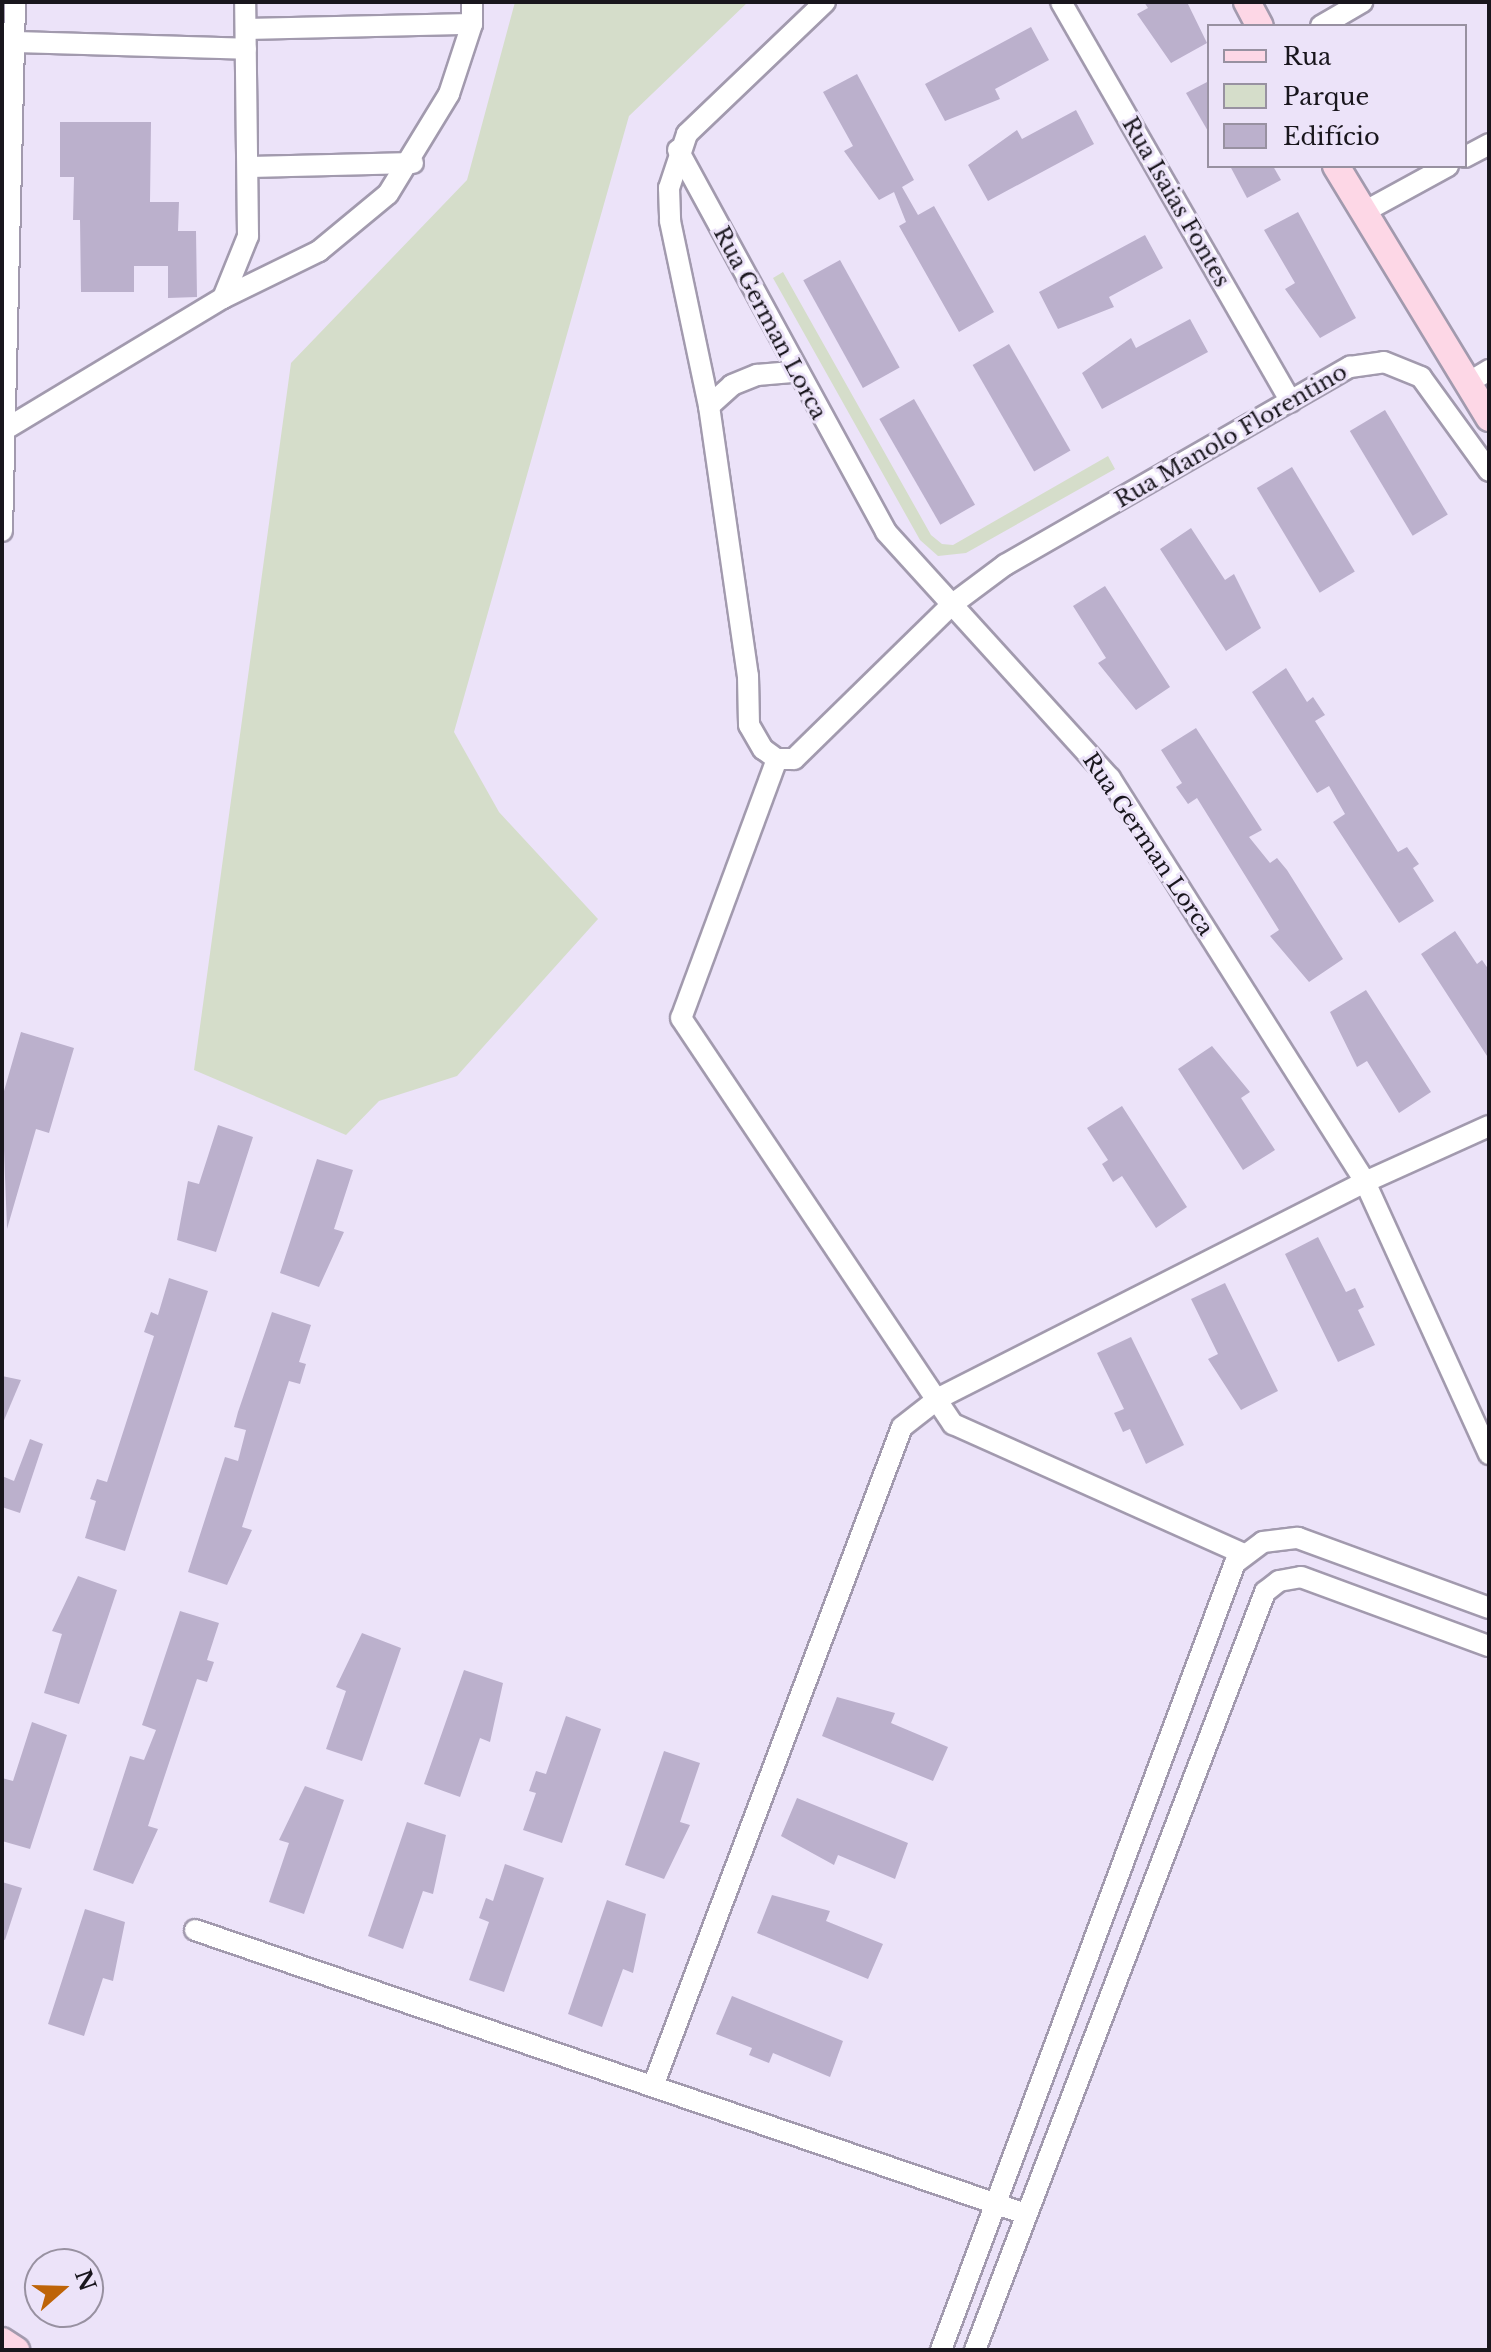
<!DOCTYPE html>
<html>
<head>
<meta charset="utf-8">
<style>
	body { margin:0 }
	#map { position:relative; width:1491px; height:2352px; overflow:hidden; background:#ece3f9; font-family:"Libre Baskerville",serif }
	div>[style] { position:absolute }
	.green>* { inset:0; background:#d5ddca }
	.building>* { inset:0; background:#bbb0cc; transform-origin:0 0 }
	.roads { filter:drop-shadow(2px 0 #a29aae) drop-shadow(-2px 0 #a29aae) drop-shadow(0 2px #a29aae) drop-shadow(0 -2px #a29aae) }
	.minor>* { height:20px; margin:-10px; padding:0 10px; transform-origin:10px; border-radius:10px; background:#fff }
	.major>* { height:26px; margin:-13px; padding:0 13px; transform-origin:13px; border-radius:13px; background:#fdd7e6 }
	span { translate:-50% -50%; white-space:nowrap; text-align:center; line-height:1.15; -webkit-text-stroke:6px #ece3f9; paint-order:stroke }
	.street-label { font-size:22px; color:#19161d }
	.frame { position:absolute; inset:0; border:4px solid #19161d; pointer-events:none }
	.legend { position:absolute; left:1207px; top:24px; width:260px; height:144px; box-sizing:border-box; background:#ece3f9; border:2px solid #9891a1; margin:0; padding:10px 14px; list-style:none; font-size:24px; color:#19161d }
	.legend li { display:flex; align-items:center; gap:16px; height:40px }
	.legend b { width:40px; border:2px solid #9891a1 }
	.north { position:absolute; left:24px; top:2248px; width:80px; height:80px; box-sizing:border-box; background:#ece3f9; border:2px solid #9891a1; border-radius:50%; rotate:70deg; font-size:22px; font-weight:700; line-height:32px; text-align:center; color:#19161d }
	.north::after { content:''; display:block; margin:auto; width:28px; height:36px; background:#be6408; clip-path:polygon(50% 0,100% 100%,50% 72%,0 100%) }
</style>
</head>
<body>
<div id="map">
	<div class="green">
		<div style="clip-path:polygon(515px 2px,748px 2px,629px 116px,454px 732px,499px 812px,598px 919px,457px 1076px,379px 1101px,346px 1135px,194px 1070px,291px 363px,467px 180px)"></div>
		<div style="clip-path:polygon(783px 272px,931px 535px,942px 544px,953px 545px,1108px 456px,1115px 469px,966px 553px,938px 556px,920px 540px,773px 278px)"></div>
	</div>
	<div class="building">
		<div style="clip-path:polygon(1144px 2px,1187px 2px,1207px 43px,1171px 63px,1137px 14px,1148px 8px)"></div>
		<div style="clip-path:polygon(1031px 27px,1049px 60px,995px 89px,1000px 99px,945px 121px,925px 84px)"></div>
		<div style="clip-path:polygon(857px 74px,914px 180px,902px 187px,918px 215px,934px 206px,994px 312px,959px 332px,899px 226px,906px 222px,894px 192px,879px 200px,844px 151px,853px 146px,823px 92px)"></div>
		<div style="clip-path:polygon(1209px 81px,1209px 133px,1186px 93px)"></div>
		<div style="clip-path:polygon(1076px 110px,1094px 144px,988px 201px,968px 165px,1017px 130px,1022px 139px)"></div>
		<div style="clip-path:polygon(60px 122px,151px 122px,150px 202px,179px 202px,178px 231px,196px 231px,197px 297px,168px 298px,168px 266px,134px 266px,134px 292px,81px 292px,80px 220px,73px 220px,74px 177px,60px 177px)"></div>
		<div style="clip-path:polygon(1230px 166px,1273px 166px,1281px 180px,1247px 198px)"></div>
		<div style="clip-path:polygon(1298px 212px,1356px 318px,1320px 338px,1285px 289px,1295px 283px,1264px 230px)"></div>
		<div style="clip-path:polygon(1145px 235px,1163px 268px,1109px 297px,1114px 307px,1058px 329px,1039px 292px)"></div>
		<div style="left:840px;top:260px;width:123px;height:42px;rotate:61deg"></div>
		<div style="clip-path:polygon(1190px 319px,1208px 352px,1102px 409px,1082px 373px,1131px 338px,1136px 348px)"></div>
		<div style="left:1009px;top:344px;width:123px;height:42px;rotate:60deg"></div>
		<div style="left:914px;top:399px;width:122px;height:40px;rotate:60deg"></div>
		<div style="left:1385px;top:410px;width:122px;height:41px;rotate:59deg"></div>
		<div style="left:1292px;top:467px;width:122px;height:41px;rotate:59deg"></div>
		<div style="clip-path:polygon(1191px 528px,1225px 580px,1234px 574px,1261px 628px,1226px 651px,1160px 549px)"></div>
		<div style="clip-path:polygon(1105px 586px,1170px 687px,1136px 710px,1098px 663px,1106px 658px,1073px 606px)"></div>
		<div style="clip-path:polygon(1286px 668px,1307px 702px,1313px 697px,1325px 715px,1315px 721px,1398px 852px,1407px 847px,1419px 864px,1413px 868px,1434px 901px,1399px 923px,1333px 822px,1345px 814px,1329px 786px,1317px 793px,1252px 692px)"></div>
		<div style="clip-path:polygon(1196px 728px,1262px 830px,1249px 837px,1270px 863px,1277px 858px,1287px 870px,1343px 959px,1309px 982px,1270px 936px,1279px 930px,1197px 798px,1188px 804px,1176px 787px,1182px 783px,1161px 750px)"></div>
		<div style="clip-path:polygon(1455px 931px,1477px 964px,1482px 960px,1489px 970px,1489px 1059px,1421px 954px)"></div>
		<div style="clip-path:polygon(1366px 990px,1431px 1092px,1399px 1113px,1367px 1061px,1357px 1067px,1330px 1012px)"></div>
		<div style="clip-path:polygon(21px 1032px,74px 1048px,49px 1133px,36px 1129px,7px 1229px,2px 1098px)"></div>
		<div style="clip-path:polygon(1212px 1046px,1250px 1092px,1241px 1098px,1275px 1150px,1243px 1170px,1178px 1069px)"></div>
		<div style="clip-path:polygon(1122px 1106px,1187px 1207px,1156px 1228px,1122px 1176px,1113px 1182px,1102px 1164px,1108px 1160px,1087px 1128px)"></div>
		<div style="clip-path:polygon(218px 1125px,253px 1137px,216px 1252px,177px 1240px,188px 1181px,199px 1184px)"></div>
		<div style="clip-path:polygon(317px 1159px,353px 1170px,334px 1229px,344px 1232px,319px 1287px,280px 1273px)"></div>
		<div style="clip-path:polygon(1318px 1237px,1346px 1292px,1355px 1288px,1364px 1307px,1358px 1310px,1375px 1345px,1338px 1362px,1285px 1254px)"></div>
		<div style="clip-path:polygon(169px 1278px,208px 1291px,125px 1551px,85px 1538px,96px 1501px,90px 1499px,97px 1479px,107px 1482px,154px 1336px,144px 1332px,151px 1312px,158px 1315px)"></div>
		<div style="clip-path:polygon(1225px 1283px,1278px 1391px,1241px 1410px,1208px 1359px,1218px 1354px,1191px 1299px)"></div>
		<div style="clip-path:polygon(272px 1312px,311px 1325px,299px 1362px,306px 1364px,300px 1384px,289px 1381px,242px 1527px,252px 1530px,227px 1585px,188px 1572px,225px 1457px,238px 1461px,246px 1430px,234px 1427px,238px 1412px)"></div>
		<div style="clip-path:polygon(1131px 1337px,1184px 1445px,1146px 1464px,1130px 1429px,1123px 1432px,1114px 1413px,1124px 1409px,1097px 1353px)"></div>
		<div style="clip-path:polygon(2px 1376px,21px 1380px,2px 1425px)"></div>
		<div style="clip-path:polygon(30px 1439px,43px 1444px,20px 1513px,2px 1507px,2px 1476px,14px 1481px)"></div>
		<div style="clip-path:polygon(78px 1576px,117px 1590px,79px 1704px,44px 1693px,62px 1634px,52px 1631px)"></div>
		<div style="clip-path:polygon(180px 1611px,219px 1623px,207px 1660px,214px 1662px,207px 1682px,197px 1679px,148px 1826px,158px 1829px,133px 1884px,93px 1870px,130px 1756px,144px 1760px,156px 1730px,142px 1725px)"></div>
		<div style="clip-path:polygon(362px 1633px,401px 1648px,362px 1761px,326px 1749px,346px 1691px,336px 1687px)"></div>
		<div style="clip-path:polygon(464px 1670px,503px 1683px,490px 1742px,480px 1738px,460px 1797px,424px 1784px)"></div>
		<div style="clip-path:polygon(837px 1697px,895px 1713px,891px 1723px,948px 1747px,933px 1781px,822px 1736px)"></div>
		<div style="clip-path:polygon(566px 1716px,601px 1729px,562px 1843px,523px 1830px,536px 1793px,529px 1791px,536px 1771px,546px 1774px)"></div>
		<div style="clip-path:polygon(32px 1722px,67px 1735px,30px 1849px,2px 1841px,2px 1778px,13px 1781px)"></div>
		<div style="clip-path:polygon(664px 1751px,700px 1763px,680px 1822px,690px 1825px,664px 1879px,625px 1865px)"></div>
		<div style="clip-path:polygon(305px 1786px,344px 1800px,304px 1914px,269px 1902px,289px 1843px,279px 1840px)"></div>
		<div style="clip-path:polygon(797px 1798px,908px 1843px,895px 1879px,838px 1855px,834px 1865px,781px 1836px)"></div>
		<div style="clip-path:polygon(407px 1822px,446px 1835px,433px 1894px,423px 1891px,403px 1949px,368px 1936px)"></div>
		<div style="clip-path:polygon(505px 1864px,544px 1878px,504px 1992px,469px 1980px,489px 1922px,479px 1918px,486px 1898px,493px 1901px)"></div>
		<div style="clip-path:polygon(2px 1882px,22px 1888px,5px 1940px,2px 1939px)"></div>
		<div style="clip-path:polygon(772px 1895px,830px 1911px,826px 1921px,883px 1944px,868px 1979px,757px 1933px)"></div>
		<div style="clip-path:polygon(607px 1900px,646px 1914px,633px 1973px,623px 1969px,602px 2027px,568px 2014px)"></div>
		<div style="clip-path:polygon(85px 1909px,125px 1922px,113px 1981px,103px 1978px,84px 2036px,48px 2024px)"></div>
		<div style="clip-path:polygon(732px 1996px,843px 2041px,830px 2077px,773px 2053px,769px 2063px,749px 2055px,752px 2048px,716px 2034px)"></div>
	</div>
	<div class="roads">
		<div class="minor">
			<div style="left:825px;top:2px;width:191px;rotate:136.3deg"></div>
			<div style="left:687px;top:134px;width:57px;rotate:108.4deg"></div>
			<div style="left:669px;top:188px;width:33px;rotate:88deg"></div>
			<div style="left:670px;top:221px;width:189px;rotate:78.1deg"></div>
			<div style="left:709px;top:406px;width:273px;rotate:81.8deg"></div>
			<div style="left:748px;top:676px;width:49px;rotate:88.8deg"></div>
			<div style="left:749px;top:725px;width:28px;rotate:60deg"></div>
			<div style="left:763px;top:749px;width:17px;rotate:36deg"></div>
			<div style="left:777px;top:759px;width:17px"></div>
			<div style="left:794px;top:759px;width:219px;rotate:-44.4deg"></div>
			<div style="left:950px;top:606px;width:69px;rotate:-36.7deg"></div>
			<div style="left:1005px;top:565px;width:398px;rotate:-29.9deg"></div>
			<div style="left:1350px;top:367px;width:34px;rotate:-8deg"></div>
			<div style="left:1384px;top:362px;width:40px;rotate:22deg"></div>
			<div style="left:1421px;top:377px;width:116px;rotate:54.1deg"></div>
			<div style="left:1061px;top:2px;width:461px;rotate:60.1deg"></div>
			<div style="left:1321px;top:26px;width:48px;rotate:-30.3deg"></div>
			<div style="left:246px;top:29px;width:226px;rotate:-1.3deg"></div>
			<div style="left:16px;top:42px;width:230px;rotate:1.7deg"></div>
			<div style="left:678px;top:150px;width:435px;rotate:61.4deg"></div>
			<div style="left:886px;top:532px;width:333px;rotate:47.7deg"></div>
			<div style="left:1110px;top:778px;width:478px;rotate:57.7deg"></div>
			<div style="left:1365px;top:1182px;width:299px;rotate:65.5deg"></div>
			<div style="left:1465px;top:157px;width:27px;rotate:-28deg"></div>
			<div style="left:250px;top:167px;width:163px;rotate:-1.4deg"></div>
			<div style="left:1362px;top:213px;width:98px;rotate:-28.7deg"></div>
			<div style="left:223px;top:298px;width:107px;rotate:-26.1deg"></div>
			<div style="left:319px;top:251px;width:89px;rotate:-39.6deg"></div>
			<div style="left:388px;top:194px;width:117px;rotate:-58.6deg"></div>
			<div style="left:449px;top:94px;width:74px;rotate:-71.8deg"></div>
			<div style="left:472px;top:24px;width:22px;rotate:-90deg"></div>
			<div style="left:1466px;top:384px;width:27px;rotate:-31deg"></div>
			<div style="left:709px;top:406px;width:31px;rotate:-42deg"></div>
			<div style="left:732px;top:385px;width:27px;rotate:-22deg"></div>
			<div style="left:757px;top:375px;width:38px;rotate:-5deg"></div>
			<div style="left:9px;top:427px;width:250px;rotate:-31.1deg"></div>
			<div style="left:223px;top:298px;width:67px;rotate:-68deg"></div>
			<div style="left:248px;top:236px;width:234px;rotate:-90.7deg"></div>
			<div style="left:2px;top:531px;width:529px;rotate:-88.59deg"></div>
			<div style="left:777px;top:759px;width:276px;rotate:110.3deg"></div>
			<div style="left:681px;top:1018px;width:489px;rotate:56.2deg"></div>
			<div style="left:953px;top:1424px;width:318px;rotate:24.1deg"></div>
			<div style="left:195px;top:1930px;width:878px;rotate:18.87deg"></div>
			<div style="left:653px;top:2086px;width:704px;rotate:-69.3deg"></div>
			<div style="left:902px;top:1427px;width:47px;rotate:-38.1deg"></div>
			<div style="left:939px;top:1398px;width:478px;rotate:-26.9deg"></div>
			<div style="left:1365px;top:1182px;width:136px;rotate:-24.3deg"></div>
			<div style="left:941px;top:2350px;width:840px;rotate:-69.52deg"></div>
			<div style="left:1235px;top:1563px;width:35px;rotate:-37deg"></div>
			<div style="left:1263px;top:1542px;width:35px;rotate:-7deg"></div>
			<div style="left:1298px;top:1538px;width:203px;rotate:20.1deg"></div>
			<div style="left:975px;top:2350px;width:812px;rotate:-69.06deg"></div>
			<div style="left:1265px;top:1592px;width:18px;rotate:-38deg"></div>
			<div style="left:1279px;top:1581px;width:22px;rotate:-10deg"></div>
			<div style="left:1301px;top:1577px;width:200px;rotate:20.2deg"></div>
		</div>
		<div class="major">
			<div style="left:1247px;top:2px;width:27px;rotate:62deg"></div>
			<div style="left:1336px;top:166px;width:295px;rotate:58.7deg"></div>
			<div style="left:2px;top:2341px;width:17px;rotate:33deg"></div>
		</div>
	</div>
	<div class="street-label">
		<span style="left:1176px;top:202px;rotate:60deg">Rua Isaias Fontes</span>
		<span style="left:770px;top:323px;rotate:62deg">Rua German Lorca</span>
		<span style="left:1231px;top:436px;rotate:-30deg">Rua Manolo Florentino</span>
		<span style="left:1148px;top:844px;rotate:56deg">Rua German Lorca</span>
	</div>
	<div class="frame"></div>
	<ul class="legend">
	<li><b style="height:10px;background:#fdd7e6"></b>Rua</li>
	<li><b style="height:22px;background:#d5ddca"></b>Parque</li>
	<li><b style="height:22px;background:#bbb0cc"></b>Edifício</li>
	</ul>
	<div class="north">N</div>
</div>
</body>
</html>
